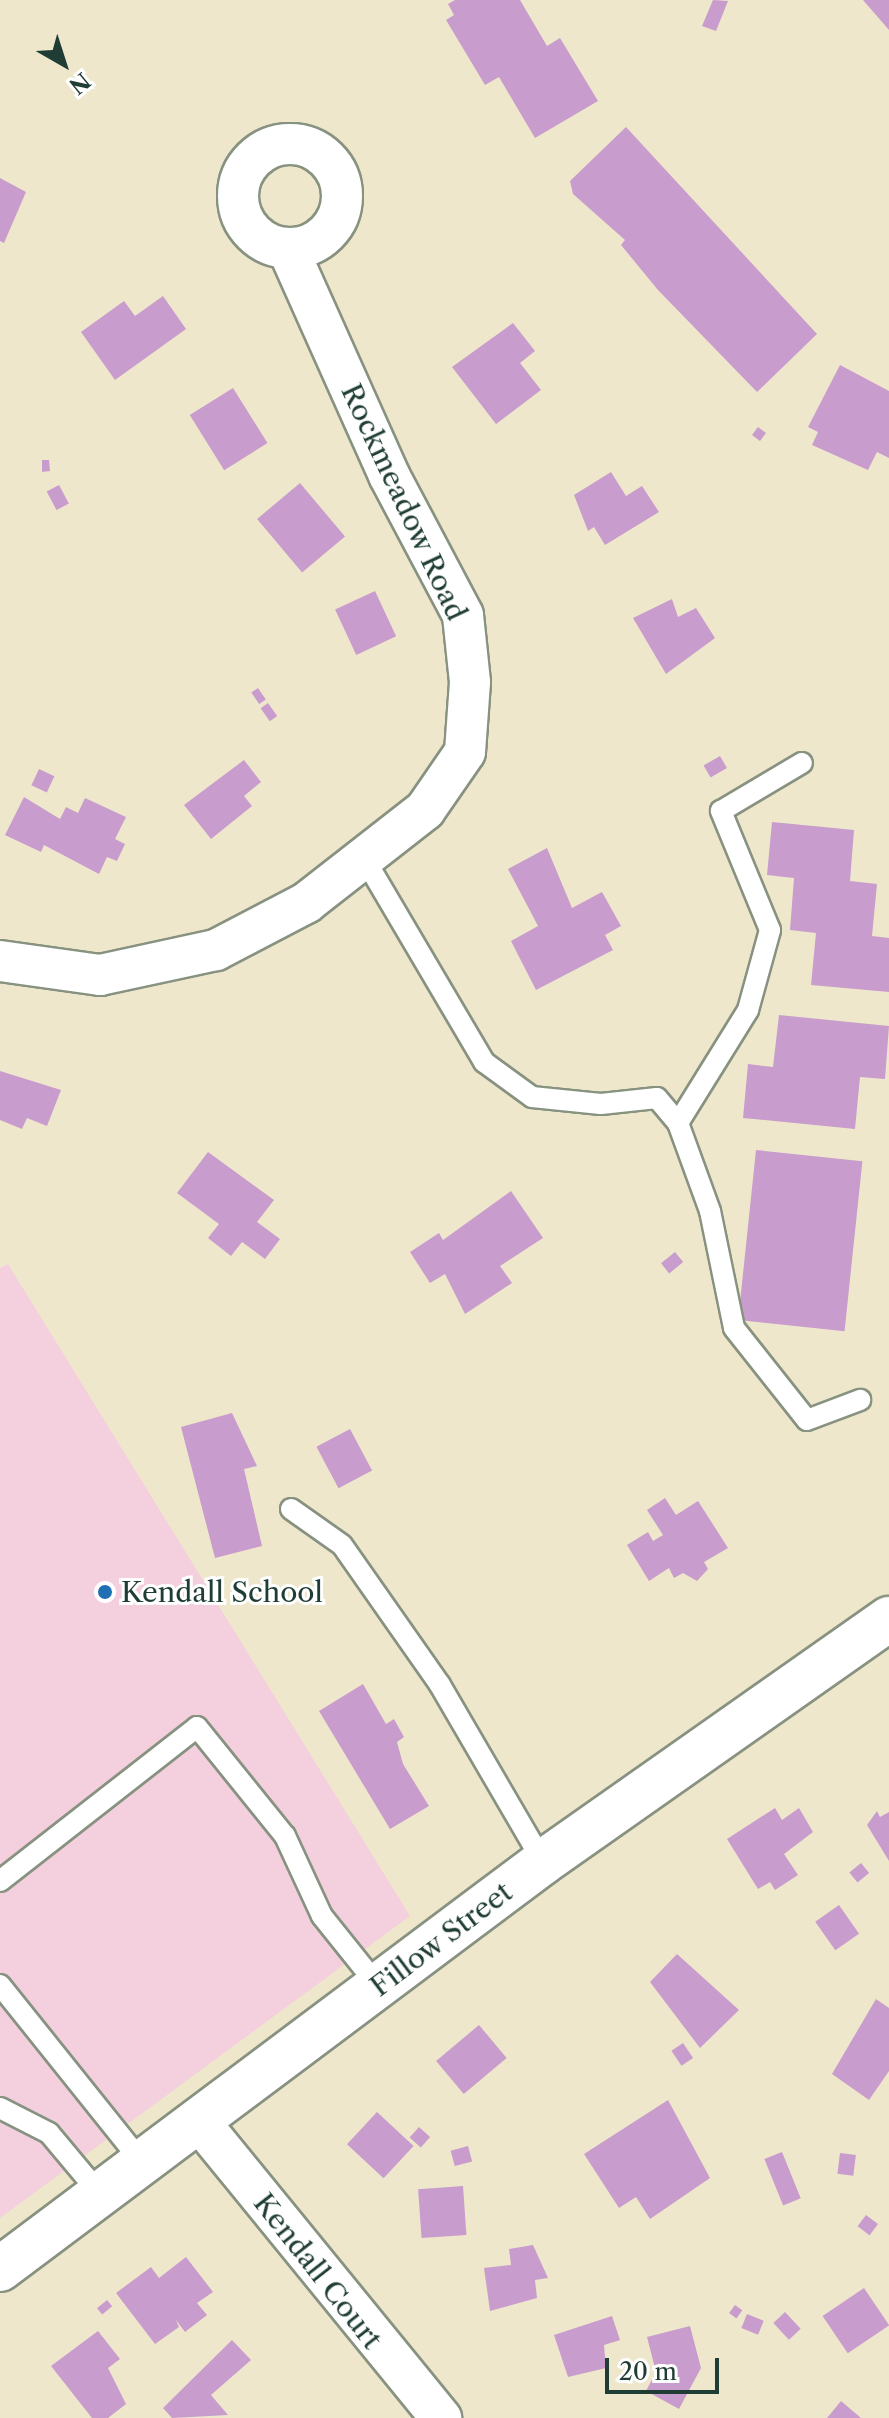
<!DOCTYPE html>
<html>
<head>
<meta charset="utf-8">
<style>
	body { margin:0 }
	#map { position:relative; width:889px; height:2418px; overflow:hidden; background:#efe7cc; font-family:"Libre Caslon Text",serif }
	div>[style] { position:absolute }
	.built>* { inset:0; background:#f4cfde }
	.building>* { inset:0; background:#c89ccd; transform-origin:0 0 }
	.roads { filter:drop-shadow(2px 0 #879280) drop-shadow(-2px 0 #879280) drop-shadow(0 2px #879280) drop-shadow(0 -2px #879280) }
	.service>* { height:20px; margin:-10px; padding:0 10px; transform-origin:10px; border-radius:10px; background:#fff }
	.minor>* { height:40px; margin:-20px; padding:0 20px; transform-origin:20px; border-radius:20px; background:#fff }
	.minor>.ring { margin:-20px; padding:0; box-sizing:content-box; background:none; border:40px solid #fff; border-radius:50% }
	.tertiary>* { height:44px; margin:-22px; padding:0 22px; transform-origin:22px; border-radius:22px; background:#fff }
	.dots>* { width:22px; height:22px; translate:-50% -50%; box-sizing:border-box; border:4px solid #fff; border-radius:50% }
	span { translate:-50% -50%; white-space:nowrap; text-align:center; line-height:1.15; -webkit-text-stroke:6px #fff; paint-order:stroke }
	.street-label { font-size:28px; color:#1f3d34 }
	.poi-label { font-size:28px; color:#1f3d34 }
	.left { translate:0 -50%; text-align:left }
	.north { position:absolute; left:24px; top:24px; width:80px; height:80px; -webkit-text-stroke:6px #fff; paint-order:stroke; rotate:141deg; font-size:22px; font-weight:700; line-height:32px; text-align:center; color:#1f3d34 }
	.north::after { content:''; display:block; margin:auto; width:28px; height:36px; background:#1f3d34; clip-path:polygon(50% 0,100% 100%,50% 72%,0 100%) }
	.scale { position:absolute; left:605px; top:2358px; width:114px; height:36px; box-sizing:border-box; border:4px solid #1f3d34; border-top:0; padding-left:10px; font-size:24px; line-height:28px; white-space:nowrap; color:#1f3d34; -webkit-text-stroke:6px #fff; paint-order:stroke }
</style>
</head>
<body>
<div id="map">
	<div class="built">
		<div style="clip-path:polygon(8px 1264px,410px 1916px,0 2218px,0 1268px)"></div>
	</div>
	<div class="building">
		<div style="clip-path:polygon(455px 0,520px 0,547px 46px,560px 38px,598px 101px,535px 138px,499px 77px,485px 85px,446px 20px,454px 15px,448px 4px)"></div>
		<div style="clip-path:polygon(713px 0,728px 1px,716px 31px,702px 26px)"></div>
		<div style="clip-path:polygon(863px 0,889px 0,889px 30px)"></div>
		<div style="clip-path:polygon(626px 127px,817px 334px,757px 392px,658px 290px,621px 245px,625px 240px,573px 194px,570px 181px)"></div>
		<div style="clip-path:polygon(0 178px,26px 192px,4px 243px,0 241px)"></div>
		<div style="clip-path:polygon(163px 296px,186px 329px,115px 380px,81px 332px,124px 301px,135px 316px)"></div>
		<div style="clip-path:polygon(513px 323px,535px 351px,520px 363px,541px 390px,496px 424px,452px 367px)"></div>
		<div style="clip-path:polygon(840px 365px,889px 391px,889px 458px,877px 452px,868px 470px,812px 445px,818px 432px,808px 427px)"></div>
		<div style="left:233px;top:388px;width:65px;height:51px;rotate:58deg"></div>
		<div style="left:758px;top:427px;width:10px;height:10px;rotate:37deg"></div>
		<div style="clip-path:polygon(42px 460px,49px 460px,50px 471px,42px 472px)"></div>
		<div style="clip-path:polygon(611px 472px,626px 496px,642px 486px,659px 512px,605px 545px,594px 527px,588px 531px,574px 495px)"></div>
		<div style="left:300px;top:483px;width:70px;height:56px;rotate:50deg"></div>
		<div style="left:59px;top:485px;width:21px;height:14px;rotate:62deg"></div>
		<div style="left:375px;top:591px;width:50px;height:44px;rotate:65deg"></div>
		<div style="clip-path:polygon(672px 599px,678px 617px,696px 608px,715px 638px,666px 674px,633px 618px)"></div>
		<div style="left:258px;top:688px;width:14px;height:8px;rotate:56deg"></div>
		<div style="left:268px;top:703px;width:16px;height:9px;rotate:55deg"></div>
		<div style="left:720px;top:756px;width:14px;height:19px;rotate:60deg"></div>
		<div style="clip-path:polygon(244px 760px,261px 782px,244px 796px,252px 806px,211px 839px,184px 805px)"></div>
		<div style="left:39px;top:769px;width:17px;height:18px;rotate:25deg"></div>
		<div style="clip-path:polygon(24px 797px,60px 819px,66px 807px,78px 813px,85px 798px,126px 817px,115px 839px,125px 844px,117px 861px,107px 857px,99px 874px,44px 845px,41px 852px,5px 835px)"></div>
		<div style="clip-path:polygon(772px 822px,854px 830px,850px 881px,877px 884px,872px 936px,889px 938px,889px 992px,811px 985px,816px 933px,790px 930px,794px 878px,767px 875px)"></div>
		<div style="clip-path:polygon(547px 848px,572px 908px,602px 892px,621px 926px,605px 935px,613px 950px,536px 990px,511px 941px,538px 926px,508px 869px)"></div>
		<div style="clip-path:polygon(779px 1015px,889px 1026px,885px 1079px,860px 1077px,855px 1129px,743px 1118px,748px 1064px,773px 1067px)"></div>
		<div style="clip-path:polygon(0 1071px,61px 1090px,47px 1126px,27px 1118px,22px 1129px,0 1120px)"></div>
		<div style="left:756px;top:1150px;width:107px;height:171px;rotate:6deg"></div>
		<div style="clip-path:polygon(208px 1152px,274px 1200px,257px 1222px,280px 1239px,265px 1259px,242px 1242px,231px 1256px,208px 1238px,219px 1224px,177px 1193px)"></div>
		<div style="clip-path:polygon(511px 1191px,543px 1238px,500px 1266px,512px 1283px,465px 1314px,445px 1274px,430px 1283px,410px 1252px,439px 1233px,443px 1240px)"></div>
		<div style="left:675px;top:1252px;width:13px;height:18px;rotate:51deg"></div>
		<div style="clip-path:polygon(232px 1413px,257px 1466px,244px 1469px,262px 1546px,215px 1558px,181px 1427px)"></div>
		<div style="left:350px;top:1429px;width:47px;height:38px;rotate:62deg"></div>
		<div style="clip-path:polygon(665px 1498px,676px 1515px,698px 1501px,728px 1548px,704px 1562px,708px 1569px,697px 1581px,683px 1573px,674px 1578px,669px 1568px,649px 1581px,627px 1545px,648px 1532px,653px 1541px,663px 1535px,647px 1510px)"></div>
		<div style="clip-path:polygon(363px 1684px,386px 1724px,394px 1719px,404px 1737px,397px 1742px,403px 1764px,429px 1806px,390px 1829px,319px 1711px)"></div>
		<div style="clip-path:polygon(775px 1808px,782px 1820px,799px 1808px,813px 1832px,784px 1854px,798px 1875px,775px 1890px,770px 1882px,758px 1889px,727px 1839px)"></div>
		<div style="clip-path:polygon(877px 1811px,880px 1817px,889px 1812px,889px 1861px,867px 1825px)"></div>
		<div style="left:861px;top:1863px;width:13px;height:15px;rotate:51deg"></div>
		<div style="left:839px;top:1905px;width:35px;height:29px;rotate:55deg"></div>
		<div style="clip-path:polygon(677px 1954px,739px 2010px,700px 2048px,650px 1982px)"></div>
		<div style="clip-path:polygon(876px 1999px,889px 2008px,889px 2071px,869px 2100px,832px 2074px)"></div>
		<div style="left:479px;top:2025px;width:43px;height:56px;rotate:50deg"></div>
		<div style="left:683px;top:2043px;width:18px;height:14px;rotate:56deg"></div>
		<div style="clip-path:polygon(668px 2100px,710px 2178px,650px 2219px,636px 2197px,619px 2208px,584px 2154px)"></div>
		<div style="left:377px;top:2112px;width:50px;height:44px;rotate:43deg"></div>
		<div style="left:419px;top:2127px;width:15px;height:14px;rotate:42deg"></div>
		<div style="left:468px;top:2146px;width:16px;height:18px;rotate:75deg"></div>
		<div style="left:782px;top:2152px;width:50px;height:19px;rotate:68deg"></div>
		<div style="left:840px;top:2153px;width:16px;height:21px;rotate:7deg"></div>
		<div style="left:463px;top:2186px;width:49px;height:45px;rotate:86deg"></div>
		<div style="left:866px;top:2215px;width:15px;height:14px;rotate:37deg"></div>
		<div style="clip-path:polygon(533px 2245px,548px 2278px,535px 2280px,537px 2298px,490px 2311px,484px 2268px,511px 2265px,509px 2249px)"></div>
		<div style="clip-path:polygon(186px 2257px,213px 2292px,197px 2303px,207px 2315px,185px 2332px,176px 2320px,179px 2327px,155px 2344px,116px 2293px,151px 2267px,159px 2278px)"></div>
		<div style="left:864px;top:2288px;width:45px;height:50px;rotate:56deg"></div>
		<div style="left:107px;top:2300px;width:8px;height:13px;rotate:50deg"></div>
		<div style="left:735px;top:2305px;width:9px;height:10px;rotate:36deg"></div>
		<div style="left:785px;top:2312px;width:23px;height:16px;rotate:47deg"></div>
		<div style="left:747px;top:2314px;width:18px;height:15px;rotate:22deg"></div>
		<div style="clip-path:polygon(612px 2316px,620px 2340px,604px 2345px,606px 2368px,568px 2377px,554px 2335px)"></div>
		<div style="clip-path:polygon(690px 2326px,701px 2368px,679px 2409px,646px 2391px,656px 2372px,647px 2337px)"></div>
		<div style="clip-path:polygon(98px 2331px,120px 2359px,108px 2368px,126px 2404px,108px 2418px,92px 2418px,51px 2366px)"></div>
		<div style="clip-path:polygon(232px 2340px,251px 2360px,211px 2395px,228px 2415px,172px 2418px,163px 2408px)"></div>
		<div style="clip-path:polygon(841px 2401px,861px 2418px,827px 2418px)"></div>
	</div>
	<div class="roads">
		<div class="service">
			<div style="left:364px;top:858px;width:237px;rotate:59.5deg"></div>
			<div style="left:484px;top:1062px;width:59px;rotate:36.1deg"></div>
			<div style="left:532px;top:1097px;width:69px;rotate:5.8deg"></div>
			<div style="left:601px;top:1104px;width:56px;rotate:-6.1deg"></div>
			<div style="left:657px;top:1098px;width:33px;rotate:50deg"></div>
			<div style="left:678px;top:1123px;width:94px;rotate:70deg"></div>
			<div style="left:710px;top:1211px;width:119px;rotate:78.4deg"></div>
			<div style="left:734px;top:1328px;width:117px;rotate:51.6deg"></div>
			<div style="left:807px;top:1420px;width:57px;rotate:-20.7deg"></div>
			<div style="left:678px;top:1123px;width:133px;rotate:-58.2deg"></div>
			<div style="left:748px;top:1010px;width:83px;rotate:-74.6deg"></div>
			<div style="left:770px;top:930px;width:129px;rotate:-112.4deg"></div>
			<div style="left:721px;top:811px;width:94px;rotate:-30.7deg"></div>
			<div style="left:291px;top:1509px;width:62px;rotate:35.2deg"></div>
			<div style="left:342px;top:1545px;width:171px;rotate:55deg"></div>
			<div style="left:440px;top:1685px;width:205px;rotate:59.8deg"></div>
			<div style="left:0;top:1881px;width:250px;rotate:-38deg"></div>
			<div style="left:197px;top:1727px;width:140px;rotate:51.1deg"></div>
			<div style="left:285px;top:1836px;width:88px;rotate:65.2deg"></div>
			<div style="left:322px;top:1916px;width:90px;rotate:51.3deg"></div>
			<div style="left:0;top:1985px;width:227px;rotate:51.3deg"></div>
			<div style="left:0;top:2108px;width:55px;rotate:27deg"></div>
			<div style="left:49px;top:2133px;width:80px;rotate:50.1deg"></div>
		</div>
		<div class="minor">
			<div class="ring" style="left:238px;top:144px;width:64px;height:64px"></div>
			<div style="left:0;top:961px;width:101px;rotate:8deg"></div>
			<div style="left:100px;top:975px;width:119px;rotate:-12.2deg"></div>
			<div style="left:216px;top:950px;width:102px;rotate:-27.6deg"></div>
			<div style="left:306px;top:903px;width:151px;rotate:-38deg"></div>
			<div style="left:425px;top:810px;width:70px;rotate:-55.4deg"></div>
			<div style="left:465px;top:752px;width:70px;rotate:-85.9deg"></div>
			<div style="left:470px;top:682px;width:67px;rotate:-96deg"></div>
			<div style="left:463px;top:615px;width:158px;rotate:-117.9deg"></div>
			<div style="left:389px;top:475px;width:248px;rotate:-114.1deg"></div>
			<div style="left:198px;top:2120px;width:385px;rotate:50.8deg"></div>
		</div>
		<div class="tertiary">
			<div style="left:0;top:2269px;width:679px;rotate:-36.85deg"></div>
			<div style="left:543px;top:1862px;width:423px;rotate:-35.1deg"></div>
		</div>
	</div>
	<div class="dots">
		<div style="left:105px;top:1592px;background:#1f6fb2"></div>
	</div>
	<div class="street-label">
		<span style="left:404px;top:502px;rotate:65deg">Rockmeadow Road</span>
		<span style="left:441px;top:1939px;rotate:-37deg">Fillow Street</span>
		<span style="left:318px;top:2271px;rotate:52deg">Kendall Court</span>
	</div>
	<div class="poi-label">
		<span class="left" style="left:121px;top:1592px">Kendall School</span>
	</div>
	<div class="north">N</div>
	<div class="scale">20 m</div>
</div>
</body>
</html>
